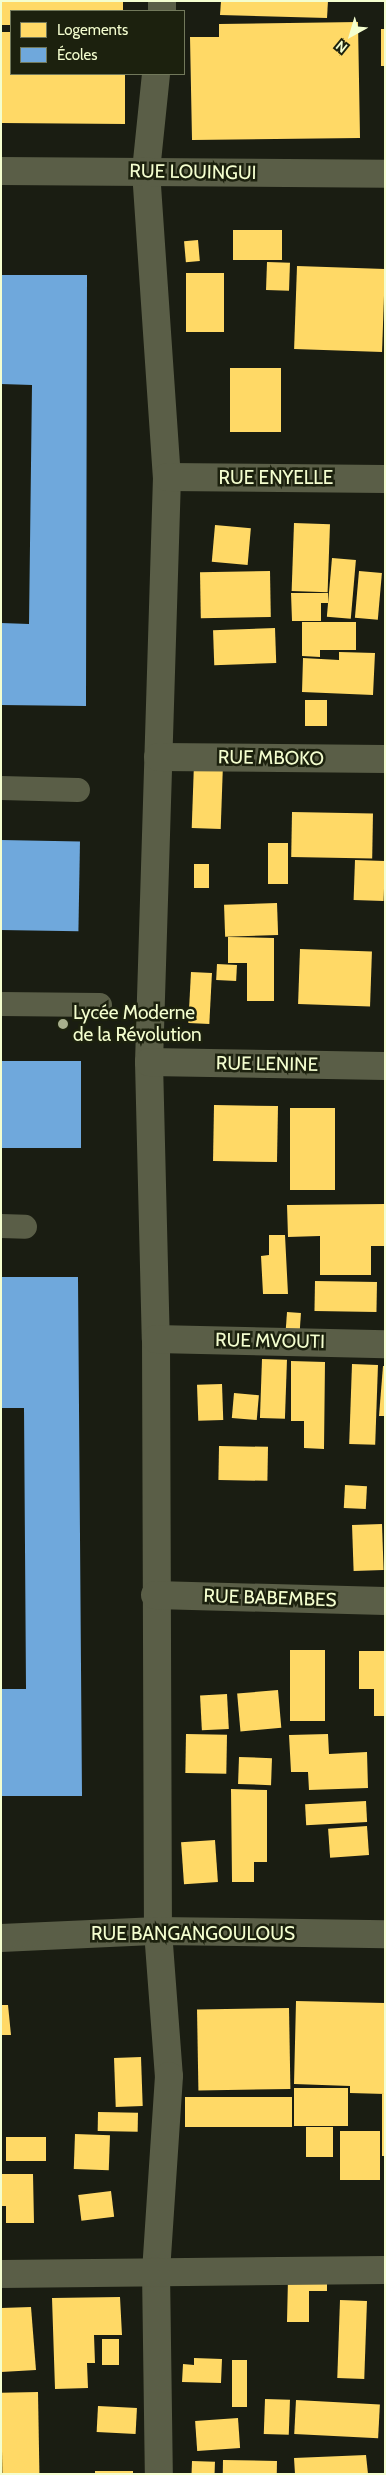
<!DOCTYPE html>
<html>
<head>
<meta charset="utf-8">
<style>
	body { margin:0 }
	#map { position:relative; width:386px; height:2475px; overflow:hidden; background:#1a1d12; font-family:Cabin,sans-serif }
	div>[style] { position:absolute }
	.homes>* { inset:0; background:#ffd966; transform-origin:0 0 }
	.schools>* { inset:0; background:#6fa8dc; transform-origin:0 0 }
	.service>* { height:24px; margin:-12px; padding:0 12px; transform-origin:12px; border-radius:12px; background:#5a5e47 }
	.minor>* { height:28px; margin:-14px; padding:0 14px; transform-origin:14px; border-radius:14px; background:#5a5e47 }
	.tertiary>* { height:28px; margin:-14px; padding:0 14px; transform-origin:14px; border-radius:14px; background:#5a5e47 }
	.dots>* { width:14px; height:14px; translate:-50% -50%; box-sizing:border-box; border:2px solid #1c210e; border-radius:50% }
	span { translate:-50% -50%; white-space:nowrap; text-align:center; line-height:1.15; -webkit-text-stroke:5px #1c210e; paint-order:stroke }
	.street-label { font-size:19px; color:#f4fecf }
	.poi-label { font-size:19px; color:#f4fecf }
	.left { translate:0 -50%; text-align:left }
	.frame { position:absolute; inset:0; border:2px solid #f4fecf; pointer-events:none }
	.legend { position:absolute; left:10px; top:10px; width:175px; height:65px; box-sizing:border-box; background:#1c210e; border:1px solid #72795b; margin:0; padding:6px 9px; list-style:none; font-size:15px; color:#f4fecf }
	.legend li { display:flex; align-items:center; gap:10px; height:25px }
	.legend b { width:25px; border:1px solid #72795b }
	.north { position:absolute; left:326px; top:10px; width:50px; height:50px; -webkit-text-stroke:4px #1c210e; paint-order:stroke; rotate:219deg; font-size:14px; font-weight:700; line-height:20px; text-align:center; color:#f4fecf }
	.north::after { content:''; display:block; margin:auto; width:18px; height:22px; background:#f4fecf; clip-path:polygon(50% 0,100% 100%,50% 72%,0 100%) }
</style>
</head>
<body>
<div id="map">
	<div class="homes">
		<div style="clip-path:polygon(1px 1px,123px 1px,123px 11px,11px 11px,11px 25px,1px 25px)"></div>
		<div style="clip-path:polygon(221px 1px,328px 1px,327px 18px,220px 15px)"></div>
		<div style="clip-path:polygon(358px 22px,360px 138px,192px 140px,190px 37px,219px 37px,219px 24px)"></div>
		<div style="left:381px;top:29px;width:4px;height:37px"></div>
		<div style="clip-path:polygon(1px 32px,11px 32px,11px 74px,125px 74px,125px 124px,1px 123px)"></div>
		<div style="left:233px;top:230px;width:49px;height:30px"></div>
		<div style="left:198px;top:240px;width:21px;height:14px;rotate:85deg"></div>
		<div style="left:267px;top:262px;width:23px;height:28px;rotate:2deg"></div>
		<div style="left:297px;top:266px;width:88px;height:83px;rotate:2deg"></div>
		<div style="left:186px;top:273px;width:38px;height:59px"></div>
		<div style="left:230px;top:368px;width:51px;height:64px"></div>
		<div style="left:294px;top:523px;width:36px;height:68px;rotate:2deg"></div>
		<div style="left:215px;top:525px;width:36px;height:37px;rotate:5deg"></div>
		<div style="left:332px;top:558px;width:24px;height:59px;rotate:5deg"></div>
		<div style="left:270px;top:571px;width:46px;height:70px;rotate:89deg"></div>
		<div style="left:359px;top:571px;width:23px;height:47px;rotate:5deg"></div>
		<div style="clip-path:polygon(291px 593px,328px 593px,328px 603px,321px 603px,321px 621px,292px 621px)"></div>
		<div style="clip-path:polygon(302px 622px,356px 622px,356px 650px,320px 650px,320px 657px,302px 656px)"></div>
		<div style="left:275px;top:628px;width:35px;height:62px;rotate:88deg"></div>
		<div style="clip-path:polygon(339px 652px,375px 653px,373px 695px,302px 692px,303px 658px,339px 660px)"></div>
		<div style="left:305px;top:700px;width:22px;height:26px"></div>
		<div style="left:194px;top:763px;width:29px;height:65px;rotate:2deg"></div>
		<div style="left:292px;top:812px;width:81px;height:45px;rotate:1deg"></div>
		<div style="left:268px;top:843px;width:20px;height:41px"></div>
		<div style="left:355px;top:860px;width:30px;height:40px;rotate:2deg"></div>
		<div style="left:194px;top:864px;width:15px;height:24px"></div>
		<div style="left:277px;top:903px;width:32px;height:53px;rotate:88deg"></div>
		<div style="clip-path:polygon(228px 937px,274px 938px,274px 1001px,247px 1001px,247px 963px,228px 963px)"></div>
		<div style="left:300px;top:949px;width:72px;height:55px;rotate:2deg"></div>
		<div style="left:217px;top:964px;width:20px;height:16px;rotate:3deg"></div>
		<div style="left:191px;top:972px;width:21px;height:51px;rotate:3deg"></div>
		<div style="left:214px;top:1105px;width:64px;height:56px;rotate:1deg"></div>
		<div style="left:290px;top:1108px;width:45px;height:82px"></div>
		<div style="clip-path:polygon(385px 1204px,385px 1246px,371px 1246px,371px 1275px,320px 1275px,320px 1236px,288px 1237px,287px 1205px)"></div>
		<div style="clip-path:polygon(269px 1235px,285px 1235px,288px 1294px,263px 1294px,261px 1256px,269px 1255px)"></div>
		<div style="left:315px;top:1281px;width:62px;height:30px;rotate:1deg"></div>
		<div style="left:287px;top:1312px;width:14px;height:21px;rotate:4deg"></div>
		<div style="left:262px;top:1359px;width:25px;height:59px;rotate:2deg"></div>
		<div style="clip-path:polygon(291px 1361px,325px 1362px,324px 1449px,304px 1448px,304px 1421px,291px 1421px)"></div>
		<div style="left:352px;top:1364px;width:26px;height:80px;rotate:2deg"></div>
		<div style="clip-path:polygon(383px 1366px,385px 1366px,385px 1416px,379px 1416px)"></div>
		<div style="left:222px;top:1384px;width:36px;height:25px;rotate:88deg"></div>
		<div style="left:234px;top:1393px;width:25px;height:25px;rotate:5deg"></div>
		<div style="left:219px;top:1446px;width:49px;height:34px;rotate:1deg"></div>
		<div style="left:345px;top:1485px;width:22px;height:23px;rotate:3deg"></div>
		<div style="left:382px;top:1524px;width:46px;height:30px;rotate:88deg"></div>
		<div style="left:290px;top:1650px;width:35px;height:71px"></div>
		<div style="clip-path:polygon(359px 1651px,385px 1651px,385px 1716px,374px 1716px,374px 1689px,359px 1689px)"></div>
		<div style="left:278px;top:1690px;width:38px;height:41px;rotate:85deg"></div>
		<div style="left:227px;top:1694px;width:35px;height:27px;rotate:87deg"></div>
		<div style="left:186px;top:1734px;width:41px;height:39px;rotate:1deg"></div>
		<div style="clip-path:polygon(328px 1734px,329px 1754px,367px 1752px,368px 1788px,309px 1790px,308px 1772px,291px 1772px,289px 1735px)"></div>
		<div style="left:239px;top:1757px;width:33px;height:27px;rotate:2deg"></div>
		<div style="clip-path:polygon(231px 1789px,267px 1790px,267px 1862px,254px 1862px,254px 1882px,232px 1882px)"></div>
		<div style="left:366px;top:1801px;width:21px;height:61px;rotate:87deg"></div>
		<div style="left:367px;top:1826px;width:29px;height:39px;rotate:86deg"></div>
		<div style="left:215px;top:1840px;width:42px;height:34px;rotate:86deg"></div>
		<div style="clip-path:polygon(296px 2001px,385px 2003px,385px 2094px,350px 2093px,350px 2086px,294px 2084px)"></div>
		<div style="clip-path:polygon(1px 2005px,8px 2005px,11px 2035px,1px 2035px)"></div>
		<div style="left:289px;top:2008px;width:81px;height:92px;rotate:89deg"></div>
		<div style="left:141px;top:2057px;width:49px;height:27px;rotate:88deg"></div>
		<div style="left:294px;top:2088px;width:54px;height:38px"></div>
		<div style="left:382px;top:2094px;width:3px;height:62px"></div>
		<div style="left:292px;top:2097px;width:30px;height:107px;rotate:90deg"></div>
		<div style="left:98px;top:2112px;width:40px;height:19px;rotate:1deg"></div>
		<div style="left:306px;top:2127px;width:27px;height:30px"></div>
		<div style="left:340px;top:2131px;width:40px;height:49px"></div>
		<div style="left:75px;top:2134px;width:35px;height:35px;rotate:2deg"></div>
		<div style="left:6px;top:2137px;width:40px;height:24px"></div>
		<div style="clip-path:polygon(1px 2174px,33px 2174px,34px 2223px,6px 2223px,6px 2206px,1px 2206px)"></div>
		<div style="left:111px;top:2191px;width:26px;height:33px;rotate:83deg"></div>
		<div style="clip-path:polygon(288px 2278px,327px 2278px,327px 2291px,309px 2291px,309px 2322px,287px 2322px)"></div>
		<div style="clip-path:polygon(120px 2297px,122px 2335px,94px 2335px,95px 2363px,87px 2363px,88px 2388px,55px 2389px,52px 2298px)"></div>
		<div style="left:340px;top:2300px;width:27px;height:78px;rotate:2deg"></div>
		<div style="clip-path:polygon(31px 2307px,36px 2370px,1px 2372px,1px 2308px)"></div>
		<div style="left:102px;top:2339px;width:17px;height:26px"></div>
		<div style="clip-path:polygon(194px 2358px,222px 2359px,221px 2383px,182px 2382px,183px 2364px,194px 2365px)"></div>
		<div style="left:232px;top:2360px;width:15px;height:47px"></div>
		<div style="left:38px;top:2392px;width:82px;height:37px;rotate:89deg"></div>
		<div style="left:265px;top:2399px;width:25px;height:35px;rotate:2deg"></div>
		<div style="left:296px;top:2400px;width:84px;height:34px;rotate:3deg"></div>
		<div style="left:98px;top:2406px;width:39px;height:26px;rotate:3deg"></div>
		<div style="left:238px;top:2418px;width:30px;height:43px;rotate:86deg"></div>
		<div style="clip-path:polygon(366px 2455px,368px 2474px,295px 2474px,294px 2458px)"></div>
		<div style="left:223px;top:2460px;width:54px;height:14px;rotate:1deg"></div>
		<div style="left:192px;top:2461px;width:23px;height:13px;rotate:2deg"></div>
		<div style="left:95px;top:2471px;width:38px;height:3px"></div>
	</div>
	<div class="schools">
		<div style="clip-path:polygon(1px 275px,87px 275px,86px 706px,1px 705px,1px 623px,29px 624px,32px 385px,1px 384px)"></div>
		<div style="left:1px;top:840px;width:79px;height:90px;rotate:1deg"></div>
		<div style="left:1px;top:1061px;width:80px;height:87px"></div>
		<div style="clip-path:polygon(1px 1277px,78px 1277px,82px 1796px,1px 1796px,1px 1689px,26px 1689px,24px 1408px,1px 1408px)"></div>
	</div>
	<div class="service">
		<div style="left:1px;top:788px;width:77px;rotate:1.5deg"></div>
		<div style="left:1px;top:1004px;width:99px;rotate:0.6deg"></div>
		<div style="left:1px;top:1226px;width:24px;rotate:2deg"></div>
	</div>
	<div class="minor">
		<div style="left:162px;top:11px;width:10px;rotate:-90deg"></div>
		<div style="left:156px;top:74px;width:98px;rotate:95.9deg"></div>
		<div style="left:146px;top:171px;width:307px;rotate:86.1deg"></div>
		<div style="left:167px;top:477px;width:585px;rotate:91.76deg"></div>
		<div style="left:149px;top:1062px;width:277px;rotate:88.6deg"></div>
		<div style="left:156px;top:1339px;width:592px;rotate:89.81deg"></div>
		<div style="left:158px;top:1931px;width:145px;rotate:85.7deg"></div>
		<div style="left:169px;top:2076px;width:195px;rotate:93.8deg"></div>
		<div style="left:156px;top:2271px;width:203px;rotate:89.2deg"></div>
		<div style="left:1px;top:171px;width:384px;rotate:0.4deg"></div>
		<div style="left:167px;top:477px;width:218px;rotate:0.5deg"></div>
		<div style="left:158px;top:757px;width:227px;rotate:0.5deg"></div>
		<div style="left:149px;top:1062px;width:236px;rotate:1deg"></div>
		<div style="left:156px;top:1339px;width:229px;rotate:1.3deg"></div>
		<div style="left:155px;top:1595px;width:230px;rotate:1.5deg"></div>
		<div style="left:1px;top:2274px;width:384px;rotate:-0.6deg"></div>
	</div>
	<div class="tertiary">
		<div style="left:1px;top:1938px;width:157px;rotate:-2.6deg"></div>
		<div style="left:158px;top:1931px;width:227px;rotate:0.8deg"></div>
	</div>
	<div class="dots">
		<div style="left:63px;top:1024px;background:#a8af8d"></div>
	</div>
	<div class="street-label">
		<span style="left:193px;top:172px;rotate:1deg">RUE LOUINGUI</span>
		<span style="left:276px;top:478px">RUE ENYELLE</span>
		<span style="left:271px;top:758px;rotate:1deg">RUE MBOKO</span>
		<span style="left:267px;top:1064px;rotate:1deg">RUE LENINE</span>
		<span style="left:270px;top:1341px;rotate:1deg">RUE MVOUTI</span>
		<span style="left:270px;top:1598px;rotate:2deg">RUE BABEMBES</span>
		<span style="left:193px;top:1934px">RUE BANGANGOULOUS</span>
	</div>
	<div class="poi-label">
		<span class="left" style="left:73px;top:1024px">Lycée Moderne<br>de la Révolution</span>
	</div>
	<div class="frame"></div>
	<ul class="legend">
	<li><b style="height:14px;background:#ffd966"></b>Logements</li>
	<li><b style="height:14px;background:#6fa8dc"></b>Écoles</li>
	</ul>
	<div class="north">N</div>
</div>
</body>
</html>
